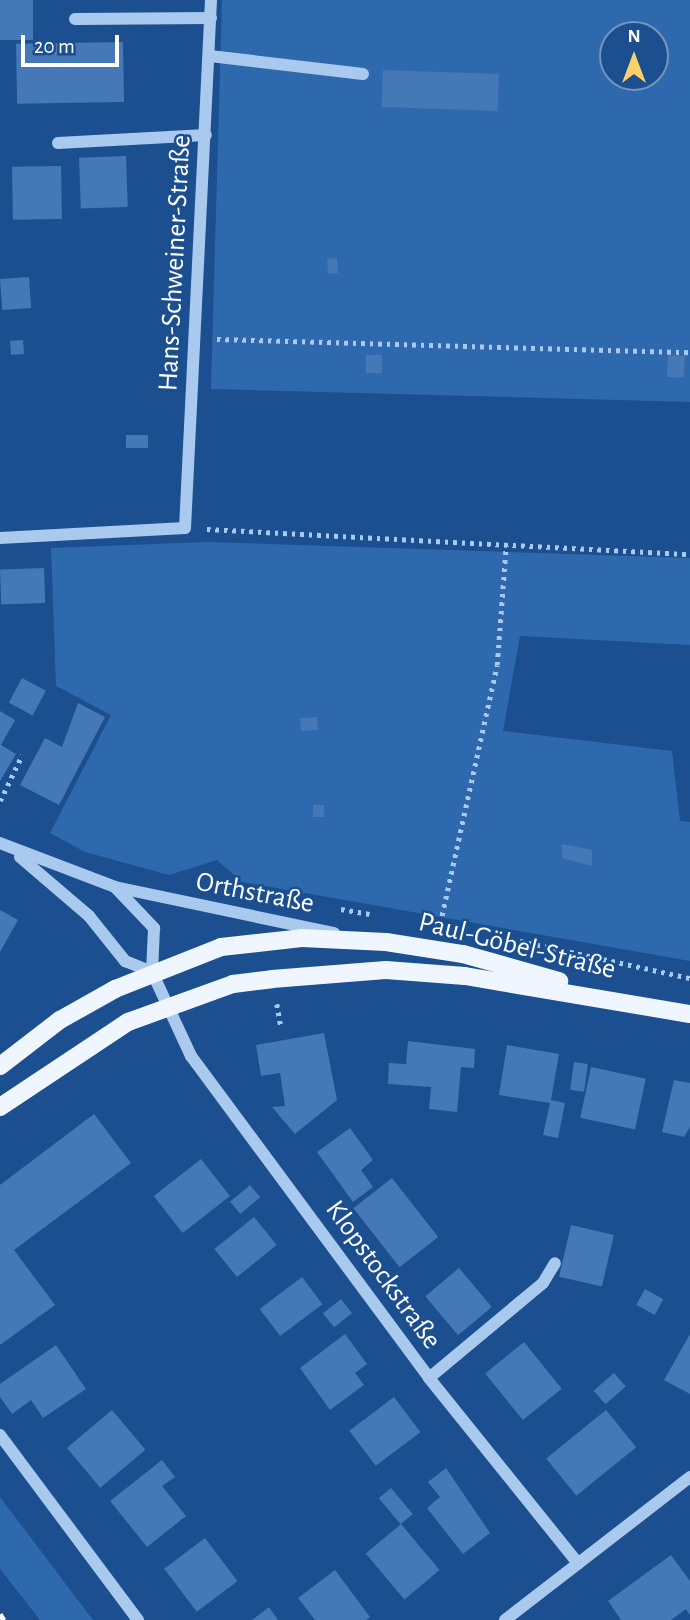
<!DOCTYPE html>
<html>
<head>
<meta charset="utf-8">
<style>
	body { margin:0 }
	#map { position:relative; width:690px; height:1620px; overflow:hidden; background:#1b4f8f; font-family:"Alegreya Sans",sans-serif }
	div>[style] { position:absolute }
	.green>* { inset:0; background:#2e69ad }
	.building>* { inset:0; background:#4478b7; transform-origin:0 0 }
	.path>* { height:4.5px; margin-top:-2.25px; transform-origin:0; background:repeating-linear-gradient(90deg,#a9c9ee 0 3.5px,transparent 0 8.5px) }
	.minor>* { height:12px; margin:-6px; padding:0 6px; transform-origin:6px; border-radius:6px; background:#a9c9ee }
	.major>* { height:18px; margin:-9px; padding:0 9px; transform-origin:9px; border-radius:9px; background:#f0f6ff }
	.rail>* { height:5px; margin-top:-2.5px; transform-origin:0; background:repeating-linear-gradient(90deg,#fff 0 12px,transparent 0 17px) }
	span { translate:-50% -50%; white-space:nowrap; text-align:center; line-height:1.15; -webkit-text-stroke:5px #1b4f8f; paint-order:stroke }
	.street-label { font-size:28px; color:#fff }
	.north { position:absolute; left:599px; top:21px; width:70px; height:70px; box-sizing:border-box; background:#1b4f8f; border:2px solid #7695bc; border-radius:50%; rotate:0deg; font-size:19px; font-weight:700; line-height:28px; text-align:center; color:#fff }
	.north::after { content:''; display:block; margin:auto; width:24px; height:32px; background:#ffd166; clip-path:polygon(50% 0,100% 100%,50% 72%,0 100%) }
	.scale { position:absolute; left:21px; top:35px; width:98px; height:32px; box-sizing:border-box; border:4px solid #fff; border-top:0; padding-left:9px; font-size:21px; line-height:24px; white-space:nowrap; color:#fff; -webkit-text-stroke:5px #1b4f8f; paint-order:stroke }
</style>
</head>
<body>
<div id="map">
	<div class="green">
		<div style="clip-path:polygon(evenodd,222px 0,690px 0,690px 402px,211px 389px,222px 0,613px 35px,655px 35px,655px 77px,613px 77px,613px 35px)"></div>
		<div style="clip-path:polygon(207px 542px,690px 558px,690px 645px,520px 636px,503px 731px,672px 751px,680px 821px,690px 822px,690px 961px,242px 882px,217px 860px,169px 875px,85px 852px,50px 833px,111px 715px,56px 686px,51px 548px)"></div>
		<div style="clip-path:polygon(0 1497px,93px 1620px,40px 1620px,0 1569px)"></div>
	</div>
	<div class="building">
		<div style="left:0;top:0;width:33px;height:40px"></div>
		<div style="left:123px;top:42px;width:60px;height:107px;rotate:89deg"></div>
		<div style="left:383px;top:70px;width:116px;height:37px;rotate:2deg"></div>
		<div style="left:126px;top:156px;width:51px;height:47px;rotate:88deg"></div>
		<div style="left:61px;top:166px;width:53px;height:49px;rotate:89deg"></div>
		<div style="left:337px;top:258px;width:15px;height:10px;rotate:86deg"></div>
		<div style="left:29px;top:277px;width:31px;height:29px;rotate:86deg"></div>
		<div style="left:23px;top:340px;width:14px;height:13px;rotate:86deg"></div>
		<div style="left:366px;top:355px;width:16px;height:18px"></div>
		<div style="left:668px;top:355px;width:17px;height:22px;rotate:3deg"></div>
		<div style="left:148px;top:435px;width:13px;height:22px;rotate:90deg"></div>
		<div style="left:44px;top:568px;width:35px;height:44px;rotate:88deg"></div>
		<div style="left:22px;top:678px;width:27px;height:28px;rotate:28deg"></div>
		<div style="clip-path:polygon(78px 703px,105px 717px,59px 805px,20px 785px,45px 738px,62px 747px)"></div>
		<div style="clip-path:polygon(0 711px,15px 720px,1px 745px,16px 754px,0 781px)"></div>
		<div style="left:317px;top:717px;width:13px;height:17px;rotate:86deg"></div>
		<div style="left:313px;top:805px;width:11px;height:12px"></div>
		<div style="clip-path:polygon(562px 844px,592px 850px,592px 866px,562px 858px)"></div>
		<div style="clip-path:polygon(0 910px,18px 920px,0 952px)"></div>
		<div style="clip-path:polygon(324px 1033px,337px 1100px,295px 1134px,272px 1107px,285px 1106px,280px 1073px,261px 1076px,256px 1045px)"></div>
		<div style="clip-path:polygon(408px 1041px,475px 1049px,474px 1068px,461px 1067px,457px 1112px,429px 1109px,431px 1087px,388px 1084px,389px 1063px,406px 1064px)"></div>
		<div style="clip-path:polygon(507px 1045px,559px 1054px,551px 1100px,565px 1103px,558px 1138px,543px 1135px,550px 1103px,499px 1095px)"></div>
		<div style="left:574px;top:1062px;width:14px;height:28px;rotate:8deg"></div>
		<div style="left:591px;top:1067px;width:56px;height:52px;rotate:12deg"></div>
		<div style="clip-path:polygon(674px 1080px,690px 1083px,690px 1127px,684px 1137px,662px 1132px)"></div>
		<div style="clip-path:polygon(94px 1114px,131px 1163px,14px 1250px,55px 1305px,0 1345px,0 1185px)"></div>
		<div style="clip-path:polygon(350px 1128px,373px 1160px,361px 1170px,373px 1187px,353px 1202px,317px 1152px)"></div>
		<div style="left:201px;top:1159px;width:47px;height:60px;rotate:52deg"></div>
		<div style="left:392px;top:1178px;width:75px;height:49px;rotate:52deg"></div>
		<div style="left:250px;top:1185px;width:16px;height:26px;rotate:50deg"></div>
		<div style="left:254px;top:1217px;width:36px;height:51px;rotate:51deg"></div>
		<div style="left:571px;top:1225px;width:44px;height:53px;rotate:13deg"></div>
		<div style="left:459px;top:1268px;width:51px;height:44px;rotate:50deg"></div>
		<div style="left:302px;top:1277px;width:34px;height:53px;rotate:53deg"></div>
		<div style="left:645px;top:1289px;width:21px;height:18px;rotate:29deg"></div>
		<div style="left:341px;top:1299px;width:18px;height:23px;rotate:52deg"></div>
		<div style="clip-path:polygon(345px 1334px,367px 1364px,355px 1373px,364px 1385px,330px 1410px,300px 1368px)"></div>
		<div style="clip-path:polygon(690px 1334px,690px 1394px,664px 1380px)"></div>
		<div style="left:524px;top:1342px;width:60px;height:50px;rotate:51deg"></div>
		<div style="clip-path:polygon(56px 1345px,86px 1389px,43px 1418px,31px 1400px,12px 1414px,0 1397px,0 1384px)"></div>
		<div style="left:614px;top:1373px;width:18px;height:27px;rotate:49deg"></div>
		<div style="left:394px;top:1397px;width:44px;height:56px;rotate:53deg"></div>
		<div style="left:112px;top:1410px;width:52px;height:59px;rotate:50deg"></div>
		<div style="left:606px;top:1410px;width:48px;height:77px;rotate:51deg"></div>
		<div style="clip-path:polygon(162px 1460px,175px 1477px,162px 1486px,186px 1516px,147px 1547px,110px 1501px)"></div>
		<div style="clip-path:polygon(446px 1468px,490px 1533px,463px 1554px,427px 1508px,440px 1497px,428px 1482px)"></div>
		<div style="left:391px;top:1488px;width:34px;height:16px;rotate:50deg"></div>
		<div style="left:401px;top:1524px;width:60px;height:46px;rotate:50deg"></div>
		<div style="left:205px;top:1538px;width:54px;height:51px;rotate:53deg"></div>
		<div style="clip-path:polygon(671px 1555px,690px 1581px,690px 1615px,686px 1609px,671px 1620px,621px 1620px,608px 1601px)"></div>
		<div style="clip-path:polygon(335px 1570px,370px 1617px,366px 1620px,315px 1620px,298px 1598px)"></div>
		<div style="clip-path:polygon(269px 1607px,278px 1620px,252px 1620px)"></div>
	</div>
	<div class="path">
		<div style="left:217px;top:339px;width:473px;rotate:1.6deg"></div>
		<div style="left:207px;top:529px;width:484px;rotate:3deg"></div>
		<div style="left:0;top:801px;width:51px;rotate:-64.4deg"></div>
		<div style="left:341px;top:909px;width:29px;rotate:10deg"></div>
		<div style="left:440px;top:924px;width:265px;rotate:-77.6deg"></div>
		<div style="left:497px;top:665px;width:120px;rotate:-85.7deg"></div>
		<div style="left:520px;top:941px;width:174px;rotate:12.3deg"></div>
		<div style="left:277px;top:1004px;width:22px;rotate:80deg"></div>
	</div>
	<div class="minor">
		<div style="left:75px;top:19px;width:136px;rotate:-0.4deg"></div>
		<div style="left:210px;top:56px;width:154px;rotate:6.7deg"></div>
		<div style="left:58px;top:143px;width:148px;rotate:-3.1deg"></div>
		<div style="left:0;top:538px;width:185px;rotate:-3.1deg"></div>
		<div style="left:185px;top:528px;width:529px;rotate:-87.18deg"></div>
		<div style="left:0;top:843px;width:123px;rotate:20.9deg"></div>
		<div style="left:115px;top:887px;width:224px;rotate:11.9deg"></div>
		<div style="left:20px;top:857px;width:91px;rotate:40.5deg"></div>
		<div style="left:89px;top:916px;width:58px;rotate:51.3deg"></div>
		<div style="left:125px;top:961px;width:29px;rotate:22deg"></div>
		<div style="left:115px;top:887px;width:57px;rotate:46.4deg"></div>
		<div style="left:154px;top:928px;width:44px;rotate:92.6deg"></div>
		<div style="left:152px;top:972px;width:93px;rotate:65.1deg"></div>
		<div style="left:191px;top:1056px;width:400px;rotate:53.5deg"></div>
		<div style="left:429px;top:1378px;width:238px;rotate:51.2deg"></div>
		<div style="left:429px;top:1378px;width:148px;rotate:-39.8deg"></div>
		<div style="left:543px;top:1283px;width:23px;rotate:-59deg"></div>
		<div style="left:0;top:1435px;width:231px;rotate:53.3deg"></div>
		<div style="left:505px;top:1620px;width:234px;rotate:-37.7deg"></div>
	</div>
	<div class="major">
		<div style="left:0;top:1066px;width:76px;rotate:-37.5deg"></div>
		<div style="left:60px;top:1020px;width:63px;rotate:-29.4deg"></div>
		<div style="left:115px;top:989px;width:114px;rotate:-21.6deg"></div>
		<div style="left:221px;top:947px;width:81px;rotate:-6.3deg"></div>
		<div style="left:302px;top:938px;width:84px;rotate:2.7deg"></div>
		<div style="left:386px;top:942px;width:78px;rotate:8.9deg"></div>
		<div style="left:463px;top:954px;width:100px;rotate:15.7deg"></div>
		<div style="left:0;top:1107px;width:154px;rotate:-33.6deg"></div>
		<div style="left:128px;top:1022px;width:112px;rotate:-19.9deg"></div>
		<div style="left:233px;top:984px;width:39px;rotate:-7deg"></div>
		<div style="left:272px;top:979px;width:114px;rotate:-4.5deg"></div>
		<div style="left:386px;top:970px;width:79px;rotate:4.3deg"></div>
		<div style="left:465px;top:976px;width:228px;rotate:9.6deg"></div>
	</div>
	<div class="rail">
		<div style="left:0;top:1614px;width:7px;rotate:56deg"></div>
	</div>
	<div class="street-label">
		<span style="left:175px;top:263px;rotate:-87deg">Hans-Schweiner-Straße</span>
		<span style="left:255px;top:893px;rotate:11deg">Orthstraße</span>
		<span style="left:517px;top:946px;rotate:14deg">Paul-Göbel-Straße</span>
		<span style="left:383px;top:1275px;rotate:54deg">Klopstockstraße</span>
	</div>
	<div class="north">N</div>
	<div class="scale">20 m</div>
</div>
</body>
</html>
